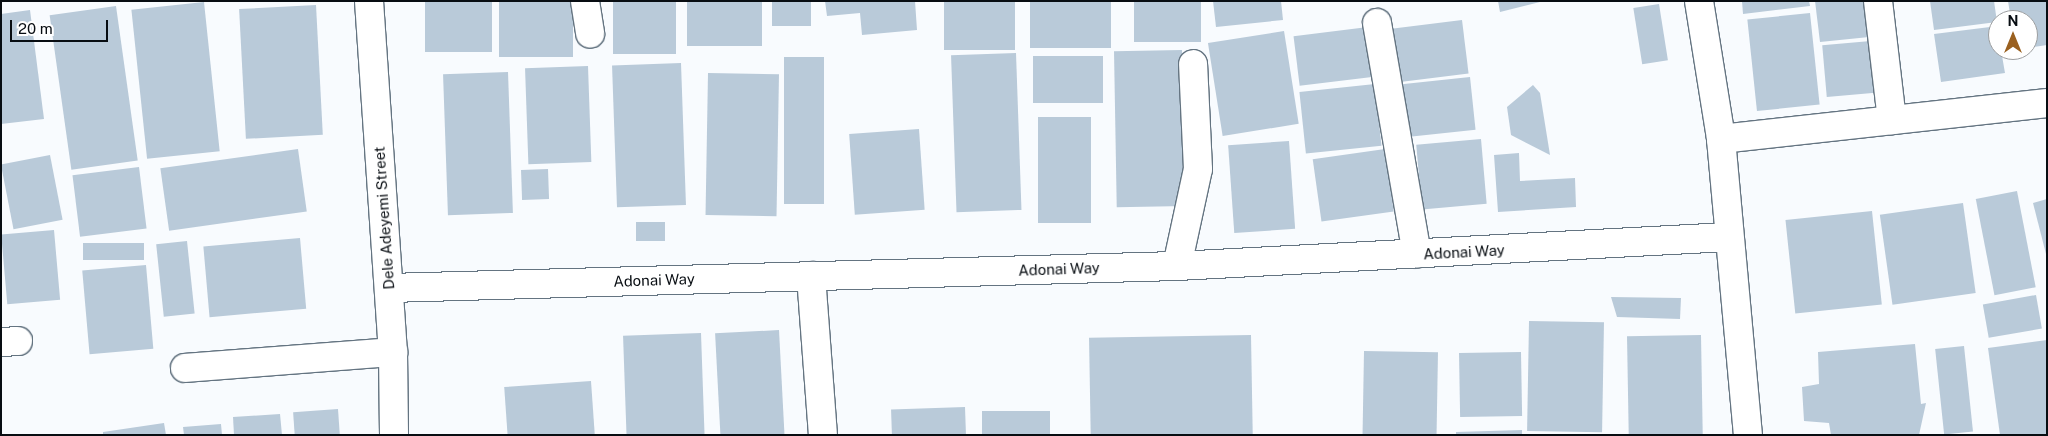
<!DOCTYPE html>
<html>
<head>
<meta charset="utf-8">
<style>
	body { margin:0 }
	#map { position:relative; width:2048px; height:436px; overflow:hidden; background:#f8fbfe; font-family:"Public Sans",sans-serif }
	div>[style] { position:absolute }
	.building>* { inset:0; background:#b9cad9; transform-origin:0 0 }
	.roads { filter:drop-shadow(1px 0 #647481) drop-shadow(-1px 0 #647481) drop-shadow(0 1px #647481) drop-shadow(0 -1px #647481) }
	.minor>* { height:28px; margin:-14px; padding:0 14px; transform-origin:14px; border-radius:14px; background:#fff }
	span { translate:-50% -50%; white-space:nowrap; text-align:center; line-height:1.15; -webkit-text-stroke:4px #fff; paint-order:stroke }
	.street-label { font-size:15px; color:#080d12 }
	.frame { position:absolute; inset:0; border:2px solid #080d12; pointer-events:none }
	.north { position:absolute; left:1988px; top:10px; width:50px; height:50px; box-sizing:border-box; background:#fff; border:1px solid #9c9ea0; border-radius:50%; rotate:0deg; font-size:14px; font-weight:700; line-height:20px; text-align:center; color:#080d12 }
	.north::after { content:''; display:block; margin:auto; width:18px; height:22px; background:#9a601f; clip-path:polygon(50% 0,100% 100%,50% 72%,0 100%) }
	.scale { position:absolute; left:10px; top:20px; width:98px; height:22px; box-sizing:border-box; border:2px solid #080d12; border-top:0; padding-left:6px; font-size:15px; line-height:18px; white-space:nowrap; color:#080d12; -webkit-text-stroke:4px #fff; paint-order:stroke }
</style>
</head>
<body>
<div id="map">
	<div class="building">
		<div style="left:425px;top:1px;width:67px;height:51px"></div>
		<div style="left:499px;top:1px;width:74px;height:56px"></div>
		<div style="left:613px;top:1px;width:63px;height:53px"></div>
		<div style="left:687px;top:1px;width:75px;height:45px"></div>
		<div style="left:772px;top:1px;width:39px;height:25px"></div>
		<div style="clip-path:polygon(825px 1px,915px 1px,917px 30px,862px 35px,860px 13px,827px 16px)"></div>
		<div style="left:944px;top:1px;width:71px;height:49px"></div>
		<div style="left:1030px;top:1px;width:81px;height:47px"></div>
		<div style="left:1134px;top:1px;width:67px;height:41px"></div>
		<div style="clip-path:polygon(1213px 1px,1281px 1px,1283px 20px,1216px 27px)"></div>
		<div style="clip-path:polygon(1498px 1px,1539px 1px,1540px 2px,1500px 12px)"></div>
		<div style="clip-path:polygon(1742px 1px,1809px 1px,1810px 6px,1743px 14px)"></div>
		<div style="clip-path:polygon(1815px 1px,1875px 1px,1879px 36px,1820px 42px)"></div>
		<div style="clip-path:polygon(1930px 1px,1994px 1px,1997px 22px,1934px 30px)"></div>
		<div style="clip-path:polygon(2008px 1px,2047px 1px,2047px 45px,2028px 48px,2028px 20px,2011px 20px)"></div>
		<div style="left:204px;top:2px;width:150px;height:73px;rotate:84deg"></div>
		<div style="left:1659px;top:4px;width:57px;height:26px;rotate:81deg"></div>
		<div style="left:316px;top:5px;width:130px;height:77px;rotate:87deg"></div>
		<div style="left:116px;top:6px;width:156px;height:67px;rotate:82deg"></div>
		<div style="clip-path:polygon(30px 10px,44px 119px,1px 124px,1px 14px)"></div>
		<div style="left:1810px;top:13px;width:92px;height:63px;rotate:84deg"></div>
		<div style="left:1462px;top:20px;width:54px;height:73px;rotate:83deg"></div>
		<div style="clip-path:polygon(1998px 26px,1998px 50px,2001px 50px,2005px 73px,1941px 82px,1934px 34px)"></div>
		<div style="left:1368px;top:27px;width:50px;height:75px;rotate:83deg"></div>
		<div style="left:1284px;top:31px;width:94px;height:77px;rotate:81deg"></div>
		<div style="left:1882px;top:40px;width:52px;height:60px;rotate:85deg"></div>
		<div style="left:1182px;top:50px;width:156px;height:68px;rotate:89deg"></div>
		<div style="left:1016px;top:53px;width:157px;height:65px;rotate:88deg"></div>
		<div style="left:1103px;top:56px;width:47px;height:70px;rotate:90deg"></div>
		<div style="left:784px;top:57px;width:40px;height:147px"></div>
		<div style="left:681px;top:63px;width:142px;height:69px;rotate:88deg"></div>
		<div style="left:588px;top:66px;width:96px;height:63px;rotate:88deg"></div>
		<div style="left:508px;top:72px;width:141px;height:65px;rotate:88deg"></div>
		<div style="left:708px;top:73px;width:71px;height:142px;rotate:1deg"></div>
		<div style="left:1470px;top:77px;width:53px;height:71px;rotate:84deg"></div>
		<div style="left:1375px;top:84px;width:62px;height:76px;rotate:84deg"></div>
		<div style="clip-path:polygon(1533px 85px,1540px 93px,1550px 155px,1511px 135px,1507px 107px)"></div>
		<div style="left:1038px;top:117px;width:53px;height:106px"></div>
		<div style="left:919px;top:129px;width:81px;height:70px;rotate:86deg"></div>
		<div style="left:1481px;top:139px;width:65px;height:65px;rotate:85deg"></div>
		<div style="left:1289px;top:141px;width:88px;height:61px;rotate:86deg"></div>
		<div style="left:298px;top:149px;width:63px;height:139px;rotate:82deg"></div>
		<div style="left:1385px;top:149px;width:63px;height:73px;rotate:82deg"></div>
		<div style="clip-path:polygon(1519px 153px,1520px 181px,1575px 178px,1576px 207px,1498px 212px,1494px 155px)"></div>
		<div style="left:50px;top:155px;width:66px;height:50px;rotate:79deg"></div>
		<div style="left:139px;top:167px;width:62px;height:67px;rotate:83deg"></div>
		<div style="left:548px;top:169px;width:30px;height:27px;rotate:88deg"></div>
		<div style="left:2017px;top:191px;width:98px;height:42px;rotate:79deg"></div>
		<div style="clip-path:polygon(2047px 199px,2047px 254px,2046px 254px,2033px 203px)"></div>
		<div style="left:1963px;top:203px;width:91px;height:84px;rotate:82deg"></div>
		<div style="left:1872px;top:211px;width:94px;height:87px;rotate:84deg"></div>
		<div style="left:636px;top:222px;width:29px;height:19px"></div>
		<div style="left:54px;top:230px;width:70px;height:53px;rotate:85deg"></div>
		<div style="left:300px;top:238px;width:71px;height:97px;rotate:85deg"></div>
		<div style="left:187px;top:241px;width:73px;height:31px;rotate:84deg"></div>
		<div style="left:83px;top:243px;width:61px;height:17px"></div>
		<div style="left:146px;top:265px;width:84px;height:64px;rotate:85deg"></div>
		<div style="left:2036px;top:295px;width:34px;height:54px;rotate:80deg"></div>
		<div style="clip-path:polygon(1611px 297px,1681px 298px,1680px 319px,1617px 317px)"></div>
		<div style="left:1529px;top:321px;width:75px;height:110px;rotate:1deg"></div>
		<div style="left:779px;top:330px;width:105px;height:64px;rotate:87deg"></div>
		<div style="left:701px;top:333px;width:102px;height:78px;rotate:88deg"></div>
		<div style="left:1251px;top:335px;width:100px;height:162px;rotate:89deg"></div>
		<div style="left:1701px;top:335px;width:100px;height:74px;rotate:89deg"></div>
		<div style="clip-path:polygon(2047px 340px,2047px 435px,2000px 435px,1988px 348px)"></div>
		<div style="clip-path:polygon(1915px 344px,1921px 404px,1926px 403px,1919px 435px,1831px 435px,1829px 423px,1804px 421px,1802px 387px,1819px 384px,1818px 352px)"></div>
		<div style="left:1964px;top:346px;width:86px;height:29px;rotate:84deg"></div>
		<div style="left:1364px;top:351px;width:74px;height:84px;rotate:1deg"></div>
		<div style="left:1521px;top:352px;width:64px;height:62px;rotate:89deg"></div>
		<div style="left:591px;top:381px;width:54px;height:87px;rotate:86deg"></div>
		<div style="left:965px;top:407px;width:28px;height:74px;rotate:88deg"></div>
		<div style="left:338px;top:409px;width:26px;height:45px;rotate:86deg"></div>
		<div style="left:982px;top:411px;width:68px;height:24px"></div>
		<div style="clip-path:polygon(280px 414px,282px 435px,234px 435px,233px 417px)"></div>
		<div style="clip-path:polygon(164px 423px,166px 435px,103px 435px,103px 432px)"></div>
		<div style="clip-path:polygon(221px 424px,222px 435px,184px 435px,183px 427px)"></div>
		<div style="clip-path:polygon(1522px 430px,1522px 435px,1456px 435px,1456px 432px)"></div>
	</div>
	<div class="roads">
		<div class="minor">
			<div style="left:369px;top:1px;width:352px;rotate:86.1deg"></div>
			<div style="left:393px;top:352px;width:83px;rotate:89.3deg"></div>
			<div style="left:585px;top:1px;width:33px;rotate:81deg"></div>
			<div style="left:1699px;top:1px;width:140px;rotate:80.9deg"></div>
			<div style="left:1721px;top:139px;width:297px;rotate:84.8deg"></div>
			<div style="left:1878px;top:1px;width:120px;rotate:83.3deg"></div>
			<div style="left:1377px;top:23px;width:234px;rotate:80.2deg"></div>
			<div style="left:1721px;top:139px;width:328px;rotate:-6.3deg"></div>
			<div style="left:1177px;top:266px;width:99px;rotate:-77.8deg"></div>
			<div style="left:1198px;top:169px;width:105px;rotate:-92.7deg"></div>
			<div style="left:811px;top:276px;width:159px;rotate:85.7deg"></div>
			<div style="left:389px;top:288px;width:788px;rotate:-1.6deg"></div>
			<div style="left:1177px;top:266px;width:553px;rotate:-3.01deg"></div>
			<div style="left:1px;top:342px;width:17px;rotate:-3deg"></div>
			<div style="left:185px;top:368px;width:209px;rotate:-4.4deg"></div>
		</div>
	</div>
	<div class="street-label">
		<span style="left:384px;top:218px;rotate:-94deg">Dele Adeyemi Street</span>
		<span style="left:1464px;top:252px;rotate:-3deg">Adonai Way</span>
		<span style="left:1059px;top:269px;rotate:-2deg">Adonai Way</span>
		<span style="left:654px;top:280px;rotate:-2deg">Adonai Way</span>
	</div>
	<div class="frame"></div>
	<div class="north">N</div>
	<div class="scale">20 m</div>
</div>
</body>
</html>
